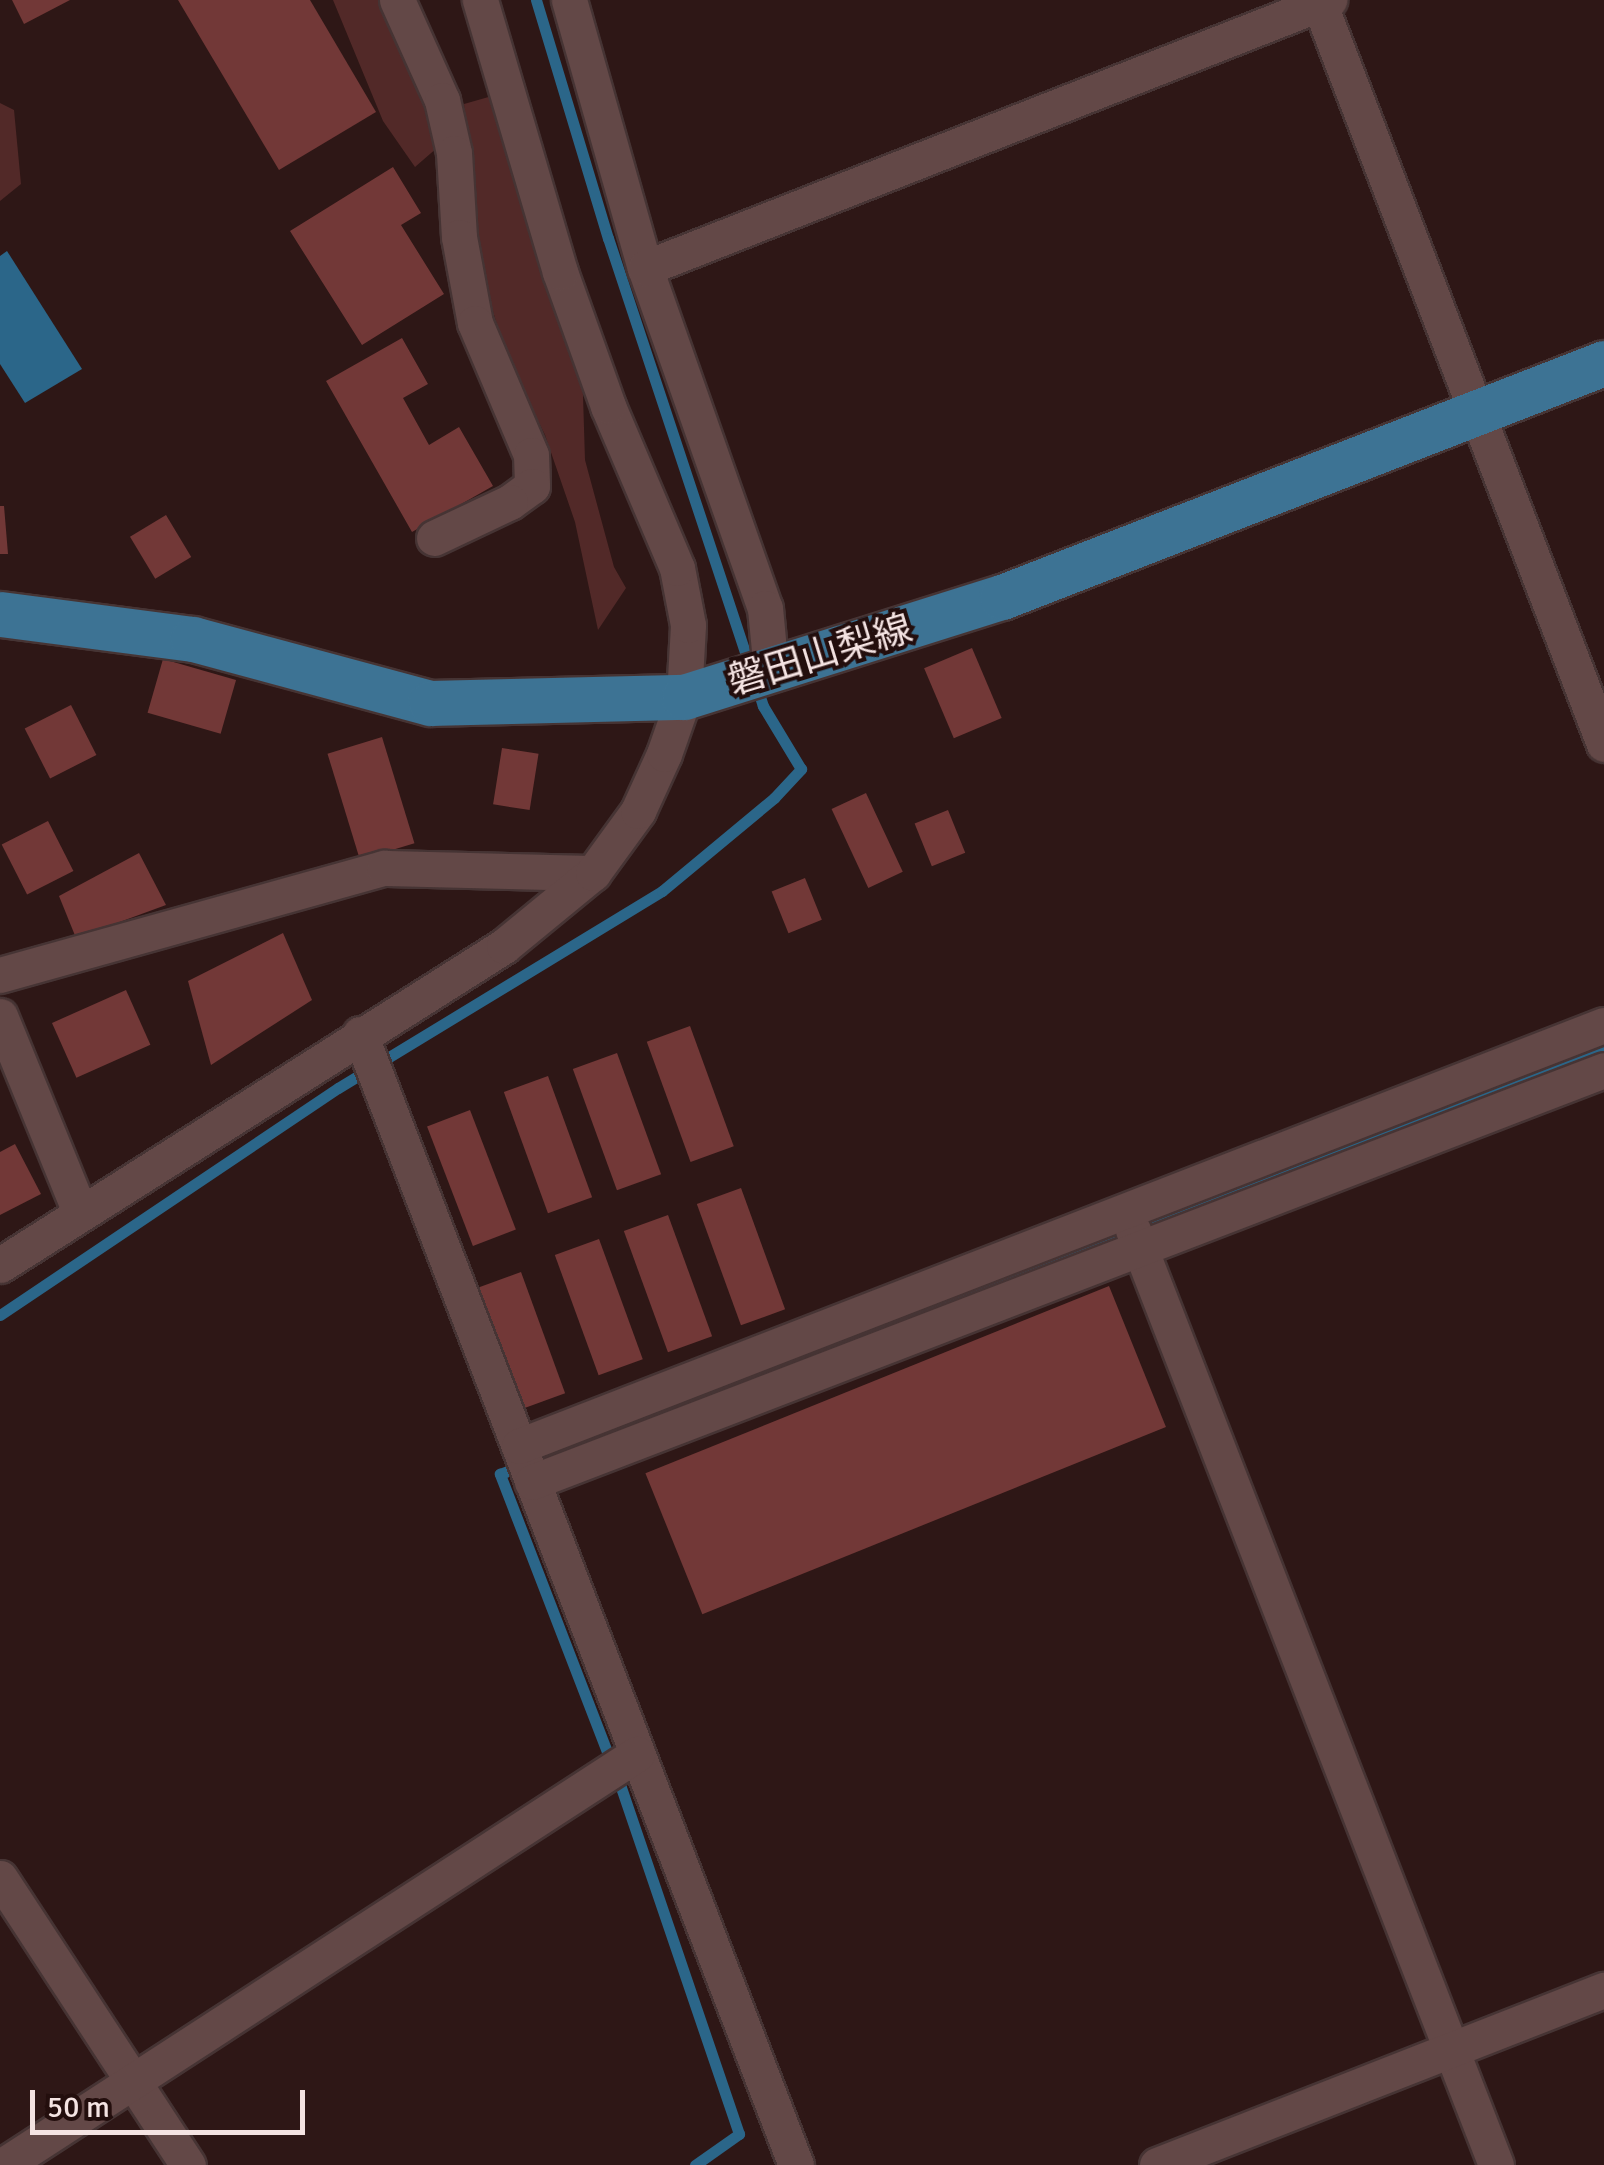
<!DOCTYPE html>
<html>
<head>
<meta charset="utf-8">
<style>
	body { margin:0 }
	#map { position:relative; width:1604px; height:2165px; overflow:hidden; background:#2e1716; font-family:Signika,"Noto Sans JP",sans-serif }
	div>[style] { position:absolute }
	.green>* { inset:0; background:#522928 }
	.water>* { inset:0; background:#2b6689 }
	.stream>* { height:11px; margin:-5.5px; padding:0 5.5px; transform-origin:5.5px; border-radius:5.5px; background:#2b6689 }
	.building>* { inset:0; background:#723837; transform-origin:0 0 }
	.roads { filter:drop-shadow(2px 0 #463434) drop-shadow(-2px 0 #463434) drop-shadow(0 2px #463434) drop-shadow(0 -2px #463434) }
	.minor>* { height:35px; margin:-17.5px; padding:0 17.5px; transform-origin:17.5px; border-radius:17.5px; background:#634847 }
	.major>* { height:45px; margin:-22.5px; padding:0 22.5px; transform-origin:22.5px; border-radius:22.5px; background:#3d7394 }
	span { translate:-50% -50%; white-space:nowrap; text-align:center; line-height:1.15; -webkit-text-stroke:8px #230e0d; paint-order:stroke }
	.street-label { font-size:38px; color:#f4e3e2 }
	.scale { position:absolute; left:30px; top:2090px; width:275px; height:45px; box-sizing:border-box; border:5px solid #f4e3e2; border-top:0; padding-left:12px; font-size:30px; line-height:35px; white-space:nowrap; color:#f4e3e2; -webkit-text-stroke:8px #230e0d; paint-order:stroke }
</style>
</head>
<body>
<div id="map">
	<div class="green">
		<div style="clip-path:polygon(333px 0,404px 0,403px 49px,438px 147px,415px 167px,383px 121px)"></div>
		<div style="clip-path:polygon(492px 96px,581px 331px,585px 460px,614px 567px,626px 588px,598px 630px,575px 522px,545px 435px,505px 352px,475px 250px,464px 104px)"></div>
		<div style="clip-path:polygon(0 103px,14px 110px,21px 184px,0 201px)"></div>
	</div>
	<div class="water">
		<div style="clip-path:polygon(7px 251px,82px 369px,25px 403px,0 364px,0 256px)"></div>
	</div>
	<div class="stream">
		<div style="left:536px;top:0;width:249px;rotate:73.2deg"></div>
		<div style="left:608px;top:238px;width:452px;rotate:71.7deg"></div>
		<div style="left:0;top:1315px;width:407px;rotate:-33.9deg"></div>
		<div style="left:338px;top:1088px;width:379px;rotate:-31.3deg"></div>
		<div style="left:662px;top:891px;width:146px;rotate:-39.7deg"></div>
		<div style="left:774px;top:798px;width:40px;rotate:-47deg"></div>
		<div style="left:801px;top:769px;width:74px;rotate:-121.1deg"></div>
		<div style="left:763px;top:706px;width:22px;rotate:-108deg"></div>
		<div style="left:695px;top:2165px;width:54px;rotate:-35.2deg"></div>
		<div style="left:739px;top:2134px;width:366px;rotate:-108.8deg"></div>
		<div style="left:621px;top:1788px;width:337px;rotate:-111.1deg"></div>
		<div style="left:500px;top:1474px;width:1184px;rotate:-21.15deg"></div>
	</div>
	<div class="building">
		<div style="clip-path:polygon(12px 0,70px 0,24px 24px)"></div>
		<div style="clip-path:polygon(178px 0,310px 0,376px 112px,279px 170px)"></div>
		<div style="clip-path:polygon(393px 167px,421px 213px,401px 225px,444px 294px,362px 345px,290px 231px)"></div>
		<div style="clip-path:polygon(402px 338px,428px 384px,403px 398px,429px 445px,459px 427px,493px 486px,412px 532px,326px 381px)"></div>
		<div style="clip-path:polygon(0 506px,4px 506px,8px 554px,0 554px)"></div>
		<div style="left:166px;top:515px;width:49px;height:42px;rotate:59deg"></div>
		<div style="left:972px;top:648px;width:76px;height:52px;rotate:67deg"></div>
		<div style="left:163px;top:659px;width:76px;height:56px;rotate:16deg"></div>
		<div style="left:71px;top:705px;width:56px;height:52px;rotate:63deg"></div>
		<div style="left:382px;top:737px;width:111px;height:57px;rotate:73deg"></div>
		<div style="left:502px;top:748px;width:37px;height:57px;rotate:9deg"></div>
		<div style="left:866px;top:793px;width:87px;height:38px;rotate:65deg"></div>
		<div style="left:948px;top:810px;width:46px;height:36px;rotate:68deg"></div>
		<div style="left:48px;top:821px;width:56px;height:52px;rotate:63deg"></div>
		<div style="clip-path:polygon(139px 853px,166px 905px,76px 938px,59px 896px)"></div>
		<div style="left:805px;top:878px;width:45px;height:36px;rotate:68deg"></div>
		<div style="clip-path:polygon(283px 933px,312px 1000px,211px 1065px,188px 981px)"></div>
		<div style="left:126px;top:990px;width:60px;height:81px;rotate:66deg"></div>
		<div style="left:690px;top:1026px;width:128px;height:46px;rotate:70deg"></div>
		<div style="left:617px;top:1053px;width:129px;height:47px;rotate:70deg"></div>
		<div style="left:548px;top:1076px;width:129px;height:47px;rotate:70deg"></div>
		<div style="left:470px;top:1110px;width:128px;height:46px;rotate:69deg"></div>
		<div style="clip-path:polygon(15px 1144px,41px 1194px,0 1215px,0 1152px)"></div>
		<div style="left:741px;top:1188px;width:129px;height:47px;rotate:70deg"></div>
		<div style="left:668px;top:1215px;width:129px;height:47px;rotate:70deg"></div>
		<div style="left:599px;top:1239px;width:128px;height:47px;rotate:70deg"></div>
		<div style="left:521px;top:1272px;width:129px;height:46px;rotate:70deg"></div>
		<div style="left:1109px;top:1286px;width:152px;height:500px;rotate:68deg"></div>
	</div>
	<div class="roads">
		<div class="minor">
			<div style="left:397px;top:0;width:110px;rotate:65.8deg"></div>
			<div style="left:442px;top:100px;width:54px;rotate:77.2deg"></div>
			<div style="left:454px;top:153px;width:84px;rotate:86.6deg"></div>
			<div style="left:459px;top:237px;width:87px;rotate:79.5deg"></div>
			<div style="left:475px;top:323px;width:143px;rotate:67deg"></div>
			<div style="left:531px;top:455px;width:31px;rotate:88deg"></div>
			<div style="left:532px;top:486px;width:27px;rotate:144deg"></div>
			<div style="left:510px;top:502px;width:84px;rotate:154.7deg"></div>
			<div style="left:569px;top:0;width:279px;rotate:74.2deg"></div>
			<div style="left:645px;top:268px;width:361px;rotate:70.6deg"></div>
			<div style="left:765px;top:608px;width:63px;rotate:84.6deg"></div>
			<div style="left:1318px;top:0;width:797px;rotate:68.97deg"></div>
			<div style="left:645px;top:268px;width:735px;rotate:-21.4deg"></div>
			<div style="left:0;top:975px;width:399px;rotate:-15.6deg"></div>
			<div style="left:384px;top:868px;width:209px;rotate:1.4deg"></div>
			<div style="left:0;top:1016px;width:212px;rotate:67.8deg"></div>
			<div style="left:360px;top:1034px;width:1212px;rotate:68.92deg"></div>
			<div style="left:1133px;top:1230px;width:1003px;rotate:68.78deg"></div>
			<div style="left:0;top:1265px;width:596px;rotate:-32.33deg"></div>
			<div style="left:504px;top:946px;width:115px;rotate:-39.4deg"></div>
			<div style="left:593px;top:873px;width:77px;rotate:-54deg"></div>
			<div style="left:638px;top:811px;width:63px;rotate:-65.5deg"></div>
			<div style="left:664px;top:754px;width:60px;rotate:-70.7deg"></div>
			<div style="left:684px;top:697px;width:72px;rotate:-86.8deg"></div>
			<div style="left:688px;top:625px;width:58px;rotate:-100.9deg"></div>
			<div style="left:677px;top:568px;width:176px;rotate:-113.1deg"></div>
			<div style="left:608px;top:406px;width:142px;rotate:-109.7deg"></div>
			<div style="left:560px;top:272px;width:284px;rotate:-106.4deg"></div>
			<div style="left:519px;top:1446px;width:1164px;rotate:-21.21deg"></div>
			<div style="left:532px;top:1482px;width:1148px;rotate:-21.02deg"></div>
			<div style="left:0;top:1878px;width:343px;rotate:56.8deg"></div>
			<div style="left:4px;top:2165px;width:755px;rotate:-33deg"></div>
			<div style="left:1157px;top:2165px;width:480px;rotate:-21.4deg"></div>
		</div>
		<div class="major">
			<div style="left:0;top:614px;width:195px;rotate:7.4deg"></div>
			<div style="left:193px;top:639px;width:246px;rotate:15.1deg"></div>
			<div style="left:431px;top:703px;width:253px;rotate:-1.4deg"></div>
			<div style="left:684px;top:697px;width:333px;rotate:-17.5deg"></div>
			<div style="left:1002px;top:597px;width:646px;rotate:-21.24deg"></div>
		</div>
	</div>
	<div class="street-label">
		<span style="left:820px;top:655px;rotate:-17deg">磐田山梨線</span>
	</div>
	<div class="scale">50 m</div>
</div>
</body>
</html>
